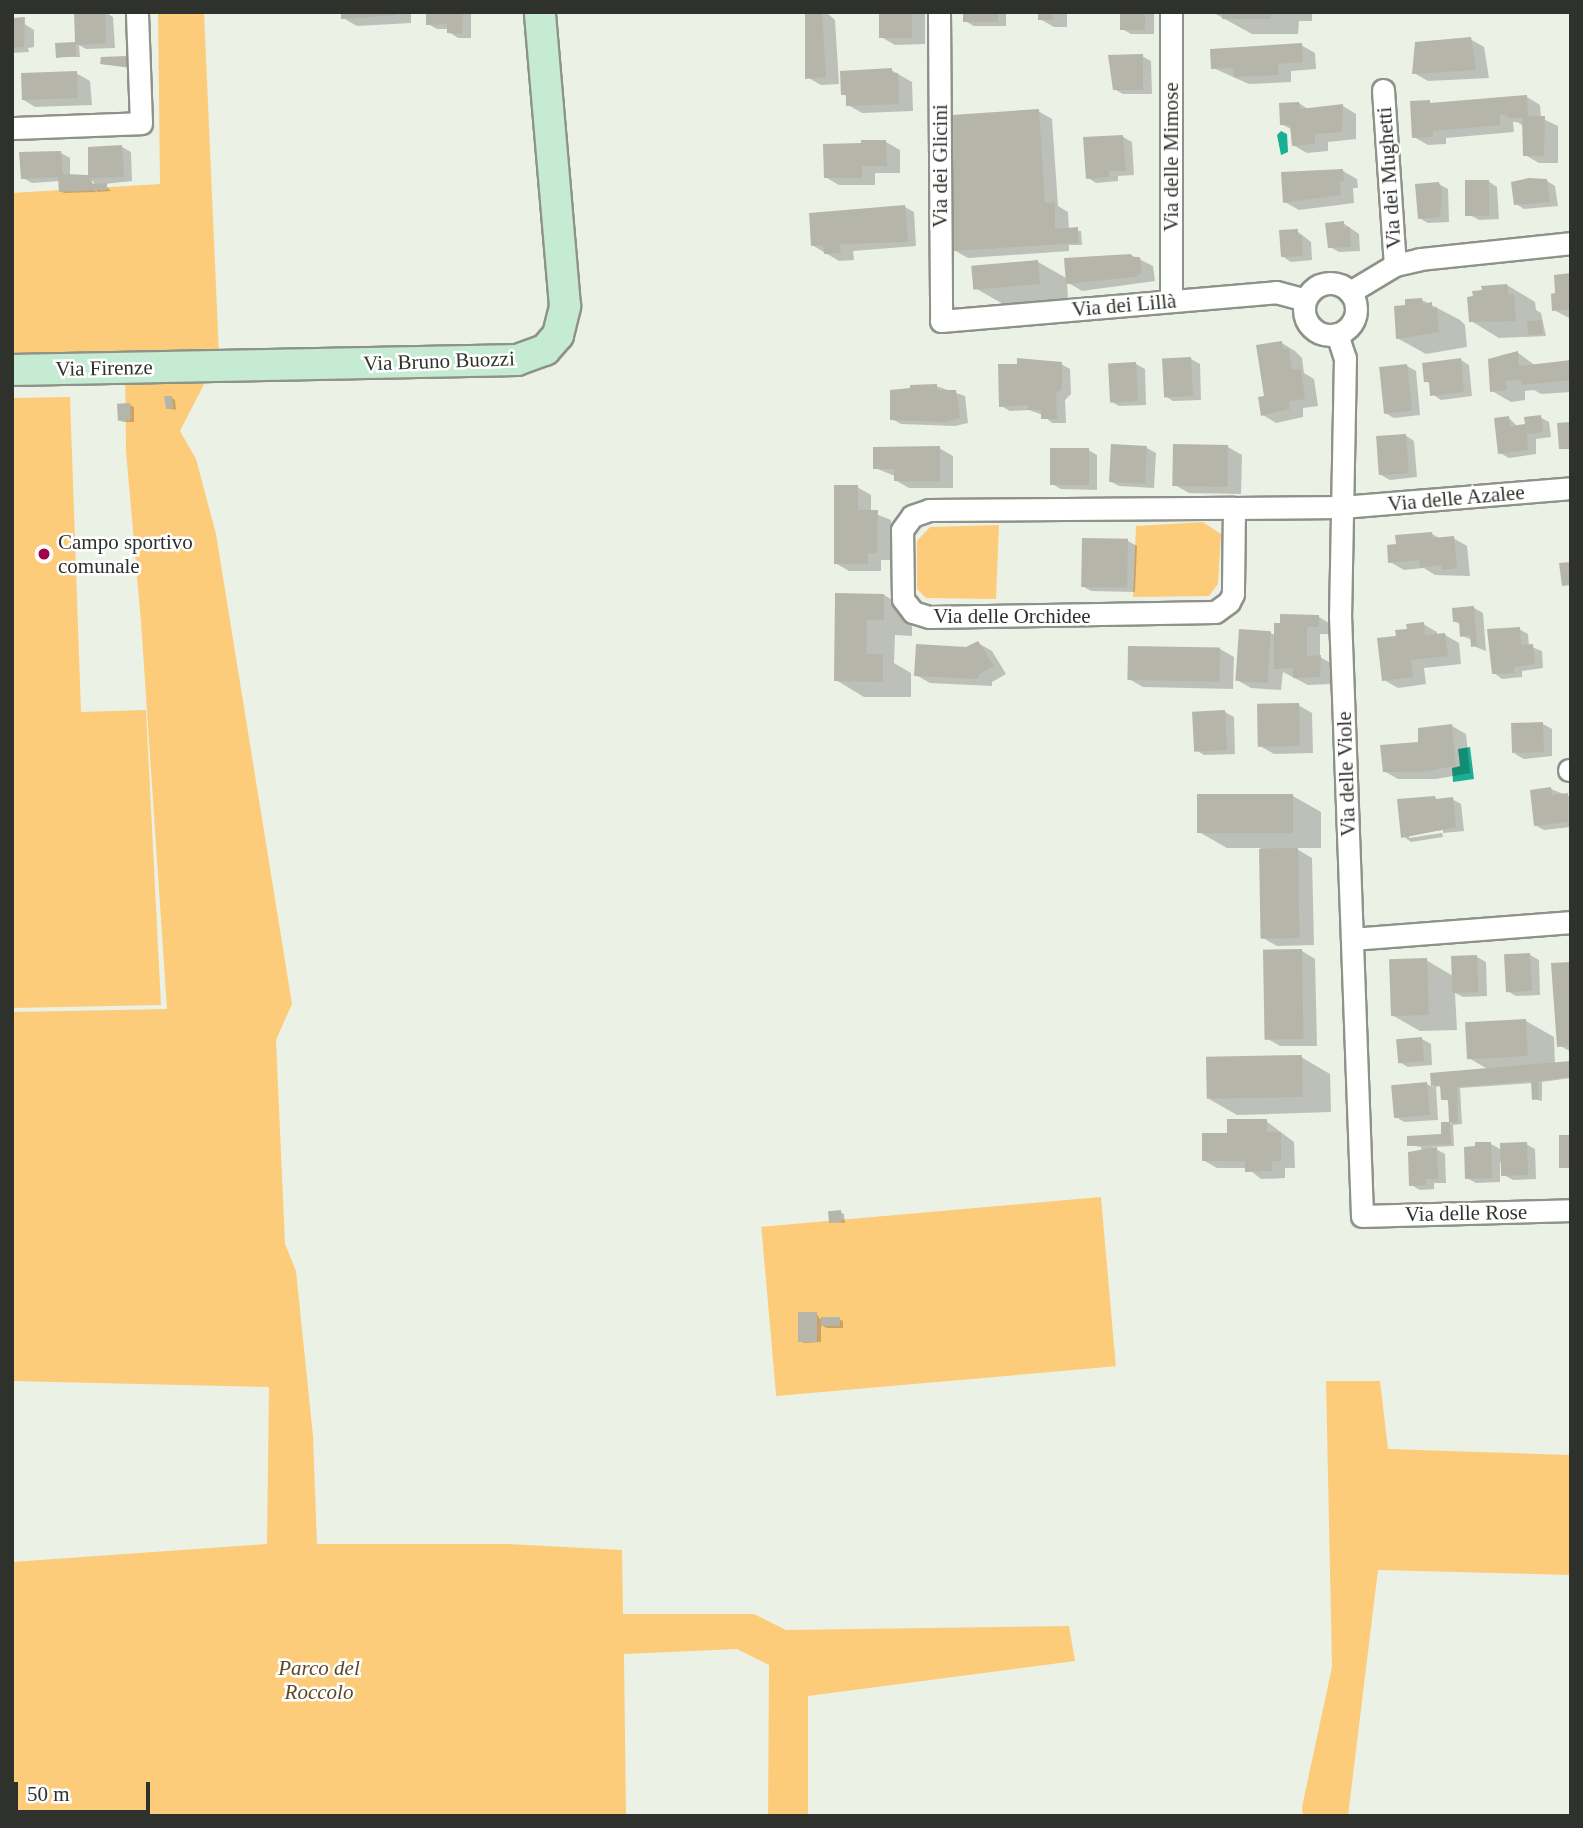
<!DOCTYPE html>
<html>
<head>
<meta charset="utf-8">
<style>
	body { margin:0 }
	#map { position:relative; width:1583px; height:1828px; overflow:hidden; background:#ecf1e6; font-family:"Times New Roman",serif }
	div>[style] { position:absolute }
	.green>* { inset:0; background:#fdcc7b; transform-origin:0 0 }
	.water>* { inset:0; background:#19af94 }
	.shadow>* { inset:0; background:#0003 }
	.building>* { inset:0; background:#b6b5aa; transform-origin:0 0 }
	.roads { filter:drop-shadow(2px 0 #8e9389) drop-shadow(-2px 0 #8e9389) drop-shadow(0 2px #8e9389) drop-shadow(0 -2px #8e9389) }
	.street>* { height:21px; margin:-10.5px; padding:0 10.5px; transform-origin:10.5px; border-radius:10.5px; background:#fff }
	.street>.ring { margin:-10.5px; padding:0; box-sizing:content-box; background:none; border:21px solid #fff; border-radius:50% }
	.secondary>* { height:30px; margin:-15px; padding:0 15px; transform-origin:15px; border-radius:15px; background:#c6ebd3 }
	.dots>* { width:19px; height:19px; translate:-50% -50%; box-sizing:border-box; border:4px solid #fff; border-radius:50% }
	span { translate:-50% -50%; white-space:nowrap; text-align:center; line-height:1.15; -webkit-text-stroke:5px #fff; paint-order:stroke }
	.street-label { font-size:21px; color:#2f312d }
	.poi-label { font-size:21px; color:#2f312d }
	.left { translate:0 -50%; text-align:left }
	.park-label { font-size:21px; color:#5e4823; font-style:italic }
	.frame { position:absolute; inset:0; border:14px solid #2f312d; pointer-events:none }
	.scale { position:absolute; left:14px; top:1782px; width:136px; height:32px; box-sizing:border-box; border:4px solid #2f312d; border-top:0; padding-left:9px; font-size:21px; line-height:24px; white-space:nowrap; color:#2f312d; -webkit-text-stroke:5px #fff; paint-order:stroke }
</style>
</head>
<body>
<div id="map">
	<div class="green">
		<div style="clip-path:polygon(158px 12px,204px 12px,219px 355px,180px 431px,196px 459px,216px 534px,292px 1004px,276px 1040px,285px 1244px,296px 1271px,313px 1436px,317px 1544px,508px 1544px,622px 1550px,623px 1614px,754px 1614px,786px 1630px,1069px 1626px,1075px 1661px,808px 1696px,808px 1816px,768px 1816px,769px 1665px,737px 1649px,624px 1654px,626px 1816px,12px 1816px,12px 1562px,267px 1544px,269px 1387px,12px 1381px,12px 1012px,167px 1009px,141px 622px,126px 451px,125px 357px,12px 360px,12px 193px,160px 184px)"></div>
		<div style="clip-path:polygon(70px 397px,81px 712px,146px 710px,161px 1005px,12px 1008px,12px 398px)"></div>
		<div style="clip-path:polygon(1203px 522px,1221px 534px,1218px 584px,1209px 596px,1133px 597px,1136px 526px)"></div>
		<div style="clip-path:polygon(999px 525px,996px 599px,926px 598px,917px 589px,917px 541px,930px 527px)"></div>
		<div style="left:1101px;top:1197px;width:170px;height:341px;rotate:85deg"></div>
		<div style="clip-path:polygon(1326px 1381px,1380px 1381px,1388px 1449px,1571px 1455px,1571px 1575px,1378px 1570px,1348px 1816px,1303px 1816px,1302px 1807px,1332px 1667px)"></div>
	</div>
	<div class="water">
		<div style="clip-path:polygon(1281px 131px,1287px 134px,1288px 152px,1281px 155px,1277px 135px)"></div>
		<div style="clip-path:polygon(1470px 747px,1474px 779px,1453px 782px,1452px 768px,1460px 766px,1458px 749px)"></div>
	</div>
	<div class="shadow">
		<div style="clip-path:polygon(105px 12px,113px 17px,115px 48px,86px 49px,79px 45px,80px 57px,57px 57px,77px 45px,75px 13px)"></div>
		<div style="clip-path:polygon(343px 12px,411px 12px,411px 23px,357px 26px,343px 18px)"></div>
		<div style="clip-path:polygon(427px 12px,471px 12px,471px 38px,458px 38px,449px 32px,448px 29px,437px 29px,428px 24px)"></div>
		<div style="clip-path:polygon(807px 12px,826px 12px,835px 20px,839px 84px,821px 85px,807px 77px)"></div>
		<div style="clip-path:polygon(881px 12px,925px 12px,925px 44px,895px 45px,881px 37px)"></div>
		<div style="clip-path:polygon(965px 12px,1006px 12px,1006px 26px,974px 26px,965px 21px)"></div>
		<div style="clip-path:polygon(1040px 12px,1067px 12px,1067px 27px,1054px 27px,1040px 19px)"></div>
		<div style="clip-path:polygon(1122px 12px,1154px 12px,1154px 34px,1131px 34px,1122px 29px)"></div>
		<div style="clip-path:polygon(1212px 12px,1312px 12px,1312px 21px,1299px 21px,1298px 34px,1252px 34px)"></div>
		<div style="clip-path:polygon(12px 20px,18px 20px,34px 30px,34px 47px,28px 48px,29px 52px,12px 53px)"></div>
		<div style="clip-path:polygon(1470px 39px,1484px 47px,1489px 78px,1428px 81px,1414px 73px)"></div>
		<div style="clip-path:polygon(1301px 45px,1315px 53px,1316px 69px,1291px 71px,1291px 82px,1249px 84px,1213px 68px)"></div>
		<div style="clip-path:polygon(1142px 56px,1151px 61px,1152px 94px,1123px 94px,1114px 89px)"></div>
		<div style="clip-path:polygon(126px 57px,130px 60px,130px 68px,102px 64px)"></div>
		<div style="clip-path:polygon(891px 70px,912px 82px,913px 111px,862px 113px,848px 105px,848px 97px,843px 94px)"></div>
		<div style="clip-path:polygon(76px 73px,90px 81px,92px 105px,35px 107px,22px 99px)"></div>
		<div style="clip-path:polygon(1527px 97px,1540px 105px,1541px 118px,1558px 126px,1558px 163px,1539px 163px,1525px 155px,1524px 126px,1517px 122px,1513px 122px,1514px 132px,1446px 138px,1446px 144px,1428px 145px,1414px 137px,1429px 102px,1433px 104px)"></div>
		<div style="clip-path:polygon(1299px 103px,1309px 110px,1343px 106px,1356px 114px,1356px 139px,1328px 142px,1328px 151px,1307px 153px,1293px 145px,1293px 130px,1281px 124px)"></div>
		<div style="clip-path:polygon(1038px 111px,1052px 119px,1058px 206px,1068px 212px,1069px 230px,1081px 231px,1082px 245px,1069px 245px,1069px 251px,968px 258px,954px 250px)"></div>
		<div style="clip-path:polygon(1123px 137px,1132px 142px,1134px 175px,1118px 176px,1118px 181px,1096px 183px,1087px 177px)"></div>
		<div style="clip-path:polygon(886px 142px,900px 150px,900px 173px,875px 173px,875px 185px,839px 185px,825px 177px)"></div>
		<div style="clip-path:polygon(122px 147px,131px 152px,132px 181px,104px 184px,111px 191px,97px 192px,93px 181px,89px 181px,96px 192px,64px 193px,61px 191px,60px 181px,32px 183px,23px 178px,61px 153px,70px 158px,70px 176px,90px 178px,90px 149px)"></div>
		<div style="clip-path:polygon(1343px 171px,1357px 179px,1358px 188px,1353px 188px,1354px 203px,1299px 210px,1285px 202px)"></div>
		<div style="clip-path:polygon(1488px 181px,1497px 187px,1499px 219px,1479px 220px,1470px 215px)"></div>
		<div style="clip-path:polygon(1547px 181px,1555px 186px,1558px 206px,1524px 209px,1516px 204px)"></div>
		<div style="clip-path:polygon(1439px 184px,1448px 189px,1449px 222px,1428px 223px,1419px 218px)"></div>
		<div style="clip-path:polygon(905px 207px,914px 212px,916px 246px,853px 251px,854px 260px,839px 261px,812px 245px)"></div>
		<div style="clip-path:polygon(1343px 223px,1359px 234px,1360px 251px,1339px 252px,1330px 247px)"></div>
		<div style="clip-path:polygon(1297px 231px,1311px 242px,1312px 260px,1291px 262px,1282px 256px)"></div>
		<div style="clip-path:polygon(1131px 255px,1153px 266px,1155px 281px,1082px 291px,1067px 282px,1068px 300px,1003px 304px,975px 288px,1038px 262px,1068px 279px)"></div>
		<div style="clip-path:polygon(1571px 275px,1571px 319px,1554px 310px,1557px 294px)"></div>
		<div style="clip-path:polygon(1507px 285px,1535px 302px,1536px 310px,1541px 313px,1546px 336px,1499px 338px,1471px 321px,1475px 297px)"></div>
		<div style="clip-path:polygon(1422px 300px,1460px 320px,1465px 325px,1467px 347px,1426px 354px,1397px 338px,1407px 306px)"></div>
		<div style="clip-path:polygon(1282px 343px,1295px 351px,1302px 358px,1304px 373px,1314px 379px,1318px 406px,1303px 408px,1303px 417px,1276px 423px,1263px 415px)"></div>
		<div style="clip-path:polygon(1517px 352px,1536px 366px,1571px 361px,1571px 354px,1571px 392px,1541px 394px,1534px 390px,1525px 391px,1525px 400px,1511px 402px,1492px 391px,1502px 355px)"></div>
		<div style="clip-path:polygon(1191px 359px,1200px 364px,1201px 400px,1173px 401px,1165px 396px)"></div>
		<div style="clip-path:polygon(1461px 360px,1469px 365px,1472px 396px,1441px 400px,1432px 394px,1431px 384px,1425px 381px)"></div>
		<div style="clip-path:polygon(1061px 364px,1070px 369px,1071px 394px,1065px 400px,1066px 423px,1052px 423px,1043px 415px,1029px 410px,1010px 411px,1001px 406px)"></div>
		<div style="clip-path:polygon(1136px 364px,1145px 369px,1146px 405px,1119px 406px,1110px 401px)"></div>
		<div style="clip-path:polygon(1407px 366px,1416px 371px,1420px 415px,1394px 418px,1385px 413px)"></div>
		<div style="clip-path:polygon(936px 386px,965px 396px,968px 423px,955px 426px,901px 424px,892px 419px)"></div>
		<div style="clip-path:polygon(172px 398px,175px 400px,176px 410px,167px 408px)"></div>
		<div style="clip-path:polygon(130px 405px,134px 407px,134px 422px,123px 422px,119px 420px)"></div>
		<div style="clip-path:polygon(1540px 417px,1549px 422px,1551px 437px,1536px 439px,1536px 454px,1509px 458px,1500px 453px,1509px 418px,1518px 427px,1527px 426px)"></div>
		<div style="clip-path:polygon(1405px 435px,1414px 441px,1417px 477px,1390px 480px,1381px 475px)"></div>
		<div style="clip-path:polygon(1228px 447px,1242px 455px,1241px 494px,1189px 493px,1175px 485px)"></div>
		<div style="clip-path:polygon(939px 448px,953px 456px,953px 488px,909px 488px,895px 480px,895px 476px,875px 468px)"></div>
		<div style="clip-path:polygon(1147px 448px,1156px 453px,1154px 488px,1119px 486px,1110px 481px)"></div>
		<div style="clip-path:polygon(1088px 450px,1097px 455px,1097px 490px,1061px 489px,1052px 484px)"></div>
		<div style="clip-path:polygon(857px 487px,871px 495px,871px 512px,891px 520px,891px 560px,881px 560px,881px 571px,849px 571px,835px 563px)"></div>
		<div style="clip-path:polygon(1432px 534px,1441px 539px,1453px 538px,1467px 546px,1470px 576px,1435px 575px,1424px 568px,1404px 570px,1390px 562px)"></div>
		<div style="clip-path:polygon(1084px 540px,1128px 541px,1137px 546px,1135px 592px,1091px 591px,1082px 586px)"></div>
		<div style="clip-path:polygon(837px 595px,884px 595px,912px 612px,912px 636px,895px 635px,894px 663px,911px 673px,911px 697px,864px 697px,836px 680px)"></div>
		<div style="clip-path:polygon(1474px 608px,1483px 613px,1486px 651px,1473px 646px,1472px 640px,1462px 636px,1461px 625px,1454px 621px)"></div>
		<div style="clip-path:polygon(1319px 617px,1332px 625px,1332px 634px,1320px 634px,1320px 657px,1334px 665px,1333px 684px,1308px 685px,1283px 672px,1281px 690px,1251px 688px,1237px 680px,1271px 633px,1276px 636px)"></div>
		<div style="clip-path:polygon(1423px 624px,1437px 632px,1437px 635px,1445px 635px,1459px 643px,1461px 664px,1424px 668px,1426px 684px,1398px 688px,1384px 680px,1398px 637px)"></div>
		<div style="clip-path:polygon(1519px 629px,1528px 634px,1529px 646px,1542px 651px,1543px 668px,1522px 671px,1522px 677px,1502px 679px,1494px 673px)"></div>
		<div style="clip-path:polygon(978px 643px,992px 651px,1006px 674px,992px 682px,992px 686px,930px 683px,916px 675px)"></div>
		<div style="clip-path:polygon(1220px 649px,1234px 657px,1233px 689px,1143px 687px,1129px 679px)"></div>
		<div style="clip-path:polygon(1298px 705px,1312px 713px,1313px 753px,1274px 754px,1260px 746px)"></div>
		<div style="clip-path:polygon(1225px 712px,1234px 717px,1235px 754px,1204px 755px,1196px 750px)"></div>
		<div style="clip-path:polygon(1543px 724px,1552px 729px,1552px 756px,1524px 759px,1515px 754px)"></div>
		<div style="clip-path:polygon(1452px 726px,1466px 734px,1470px 773px,1436px 779px,1398px 779px,1384px 771px,1420px 744px)"></div>
		<div style="clip-path:polygon(1551px 789px,1571px 797px,1571px 827px,1544px 830px,1535px 825px)"></div>
		<div style="clip-path:polygon(1293px 796px,1321px 812px,1321px 848px,1295px 848px,1312px 858px,1314px 945px,1277px 946px,1263px 938px,1261px 848px,1227px 848px,1199px 832px)"></div>
		<div style="clip-path:polygon(1452px 799px,1461px 804px,1464px 831px,1443px 833px,1443px 830px,1409px 835px,1409px 838px,1442px 833px,1443px 837px,1411px 842px,1403px 836px)"></div>
		<div style="clip-path:polygon(1302px 951px,1315px 959px,1317px 1046px,1280px 1046px,1266px 1038px)"></div>
		<div style="clip-path:polygon(1530px 955px,1539px 960px,1540px 995px,1516px 996px,1507px 991px)"></div>
		<div style="clip-path:polygon(1477px 957px,1486px 962px,1487px 996px,1463px 997px,1455px 993px,1457px 1030px,1420px 1031px,1392px 1015px,1426px 960px,1453px 976px)"></div>
		<div style="clip-path:polygon(1571px 964px,1571px 1052px,1559px 1045px)"></div>
		<div style="clip-path:polygon(1526px 1021px,1554px 1037px,1555px 1064px,1571px 1063px,1571px 1078px,1542px 1082px,1542px 1101px,1534px 1099px,1533px 1083px,1460px 1088px,1462px 1124px,1453px 1125px,1454px 1146px,1432px 1147px,1445px 1154px,1446px 1183px,1434px 1183px,1434px 1189px,1420px 1190px,1411px 1185px,1422px 1153px,1421px 1147px,1409px 1145px,1443px 1135px,1443px 1124px,1451px 1124px,1450px 1101px,1443px 1099px,1442px 1086px,1436px 1087px,1438px 1120px,1404px 1122px,1396px 1117px,1427px 1084px,1433px 1087px,1431px 1075px,1489px 1070px,1469px 1058px)"></div>
		<div style="clip-path:polygon(1422px 1039px,1431px 1044px,1432px 1065px,1408px 1067px,1399px 1062px)"></div>
		<div style="clip-path:polygon(1301px 1057px,1330px 1074px,1331px 1112px,1237px 1115px,1209px 1099px)"></div>
		<div style="clip-path:polygon(1266px 1121px,1294px 1142px,1295px 1168px,1285px 1168px,1285px 1178px,1261px 1179px,1247px 1168px,1217px 1168px,1203px 1160px,1228px 1134px)"></div>
		<div style="clip-path:polygon(1491px 1144px,1502px 1150px,1526px 1144px,1535px 1149px,1536px 1179px,1513px 1180px,1504px 1175px,1503px 1162px,1500px 1162px,1500px 1182px,1476px 1183px,1467px 1178px)"></div>
		<div style="clip-path:polygon(840px 1212px,844px 1214px,845px 1223px,831px 1222px)"></div>
		<div style="clip-path:polygon(816px 1313px,820px 1319px,839px 1319px,843px 1321px,843px 1328px,827px 1328px,821px 1325px,821px 1342px,804px 1343px,801px 1341px)"></div>
	</div>
	<div class="building">
		<div style="clip-path:polygon(74px 12px,105px 12px,106px 43px,76px 45px,76px 56px,56px 58px,55px 43px,75px 42px)"></div>
		<div style="clip-path:polygon(341px 12px,398px 12px,398px 15px,341px 19px)"></div>
		<div style="clip-path:polygon(426px 12px,463px 12px,462px 34px,447px 33px,447px 24px,426px 25px)"></div>
		<div style="clip-path:polygon(805px 12px,822px 12px,826px 77px,805px 79px)"></div>
		<div style="left:879px;top:12px;width:33px;height:26px"></div>
		<div style="left:963px;top:12px;width:35px;height:10px"></div>
		<div style="left:1038px;top:12px;width:15px;height:8px"></div>
		<div style="left:1120px;top:12px;width:25px;height:18px"></div>
		<div style="left:1222px;top:12px;width:49px;height:7px"></div>
		<div style="clip-path:polygon(25px 17px,24px 47px,12px 48px,12px 18px)"></div>
		<div style="clip-path:polygon(1471px 37px,1476px 70px,1412px 74px,1415px 42px)"></div>
		<div style="clip-path:polygon(1302px 43px,1303px 62px,1278px 64px,1278px 75px,1234px 77px,1233px 68px,1211px 69px,1210px 49px)"></div>
		<div style="clip-path:polygon(1143px 54px,1143px 90px,1113px 90px,1108px 55px)"></div>
		<div style="clip-path:polygon(126px 56px,127px 67px,100px 64px,101px 57px)"></div>
		<div style="clip-path:polygon(892px 68px,892px 73px,898px 73px,899px 104px,846px 106px,846px 95px,841px 95px,840px 71px)"></div>
		<div style="left:77px;top:71px;width:27px;height:56px;rotate:88deg"></div>
		<div style="clip-path:polygon(1527px 95px,1528px 116px,1545px 116px,1544px 156px,1523px 156px,1522px 118px,1508px 118px,1507px 115px,1500px 115px,1500px 125px,1433px 131px,1433px 137px,1412px 138px,1410px 101px,1430px 100px,1430px 103px)"></div>
		<div style="clip-path:polygon(1299px 102px,1300px 109px,1343px 104px,1342px 132px,1315px 134px,1315px 144px,1292px 146px,1290px 125px,1280px 125px,1279px 103px)"></div>
		<div style="clip-path:polygon(1039px 109px,1045px 203px,1055px 202px,1055px 229px,1078px 227px,1078px 243px,952px 251px,952px 115px)"></div>
		<div style="clip-path:polygon(1123px 135px,1126px 171px,1109px 171px,1109px 177px,1086px 179px,1083px 137px)"></div>
		<div style="clip-path:polygon(861px 140px,886px 140px,887px 166px,862px 166px,862px 178px,824px 178px,823px 144px,861px 143px)"></div>
		<div style="clip-path:polygon(122px 145px,124px 177px,90px 178px,93px 184px,107px 183px,107px 190px,59px 192px,58px 177px,21px 179px,19px 152px,61px 151px,63px 174px,88px 175px,88px 147px)"></div>
		<div style="clip-path:polygon(1343px 169px,1344px 181px,1340px 181px,1341px 195px,1283px 203px,1281px 172px)"></div>
		<div style="clip-path:polygon(1529px 178px,1547px 179px,1550px 202px,1514px 205px,1511px 182px)"></div>
		<div style="left:1465px;top:180px;width:24px;height:36px"></div>
		<div style="clip-path:polygon(1439px 182px,1442px 191px,1440px 217px,1418px 219px,1415px 184px)"></div>
		<div style="clip-path:polygon(905px 205px,908px 242px,840px 244px,841px 253px,824px 254px,823px 245px,811px 246px,809px 213px)"></div>
		<div style="clip-path:polygon(1344px 221px,1344px 228px,1350px 227px,1351px 247px,1328px 248px,1325px 223px)"></div>
		<div style="clip-path:polygon(1298px 229px,1298px 236px,1302px 235px,1303px 256px,1281px 257px,1279px 230px)"></div>
		<div style="clip-path:polygon(1131px 254px,1132px 257px,1140px 257px,1142px 273px,1134px 277px,1066px 284px,1064px 258px)"></div>
		<div style="left:1038px;top:260px;width:24px;height:67px;rotate:85deg"></div>
		<div style="clip-path:polygon(1571px 273px,1571px 309px,1552px 311px,1551px 294px,1555px 293px,1554px 275px)"></div>
		<div style="clip-path:polygon(1507px 284px,1509px 295px,1514px 294px,1516px 321px,1469px 322px,1467px 297px,1473px 296px,1472px 291px,1482px 290px,1481px 286px)"></div>
		<div style="clip-path:polygon(1422px 298px,1423px 304px,1432px 302px,1432px 308px,1437px 307px,1439px 332px,1396px 339px,1394px 306px,1405px 305px,1405px 299px)"></div>
		<div style="left:1542px;top:320px;width:14px;height:15px;rotate:86deg"></div>
		<div style="clip-path:polygon(1282px 341px,1283px 349px,1289px 349px,1292px 370px,1301px 369px,1305px 399px,1289px 401px,1290px 409px,1261px 416px,1258px 397px,1264px 396px,1256px 345px)"></div>
		<div style="clip-path:polygon(1518px 351px,1519px 366px,1571px 360px,1571px 380px,1521px 385px,1521px 380px,1506px 381px,1507px 390px,1490px 392px,1488px 359px)"></div>
		<div style="left:1191px;top:357px;width:39px;height:29px;rotate:87deg"></div>
		<div style="clip-path:polygon(1017px 358px,1062px 362px,1062px 389px,1056px 394px,1057px 419px,1041px 419px,1041px 410px,1027px 410px,1028px 405px,999px 407px,998px 364px,1017px 364px)"></div>
		<div style="clip-path:polygon(1461px 358px,1464px 392px,1430px 396px,1429px 382px,1424px 382px,1422px 363px)"></div>
		<div style="left:1136px;top:362px;width:39px;height:28px;rotate:87deg"></div>
		<div style="left:1407px;top:364px;width:47px;height:28px;rotate:84deg"></div>
		<div style="clip-path:polygon(937px 384px,937px 390px,956px 390px,960px 418px,945px 422px,890px 420px,890px 390px,910px 388px,910px 385px)"></div>
		<div style="clip-path:polygon(164px 396px,172px 396px,173px 408px,166px 409px)"></div>
		<div style="left:130px;top:403px;width:17px;height:13px;rotate:87deg"></div>
		<div style="clip-path:polygon(1541px 415px,1543px 432px,1527px 434px,1528px 450px,1498px 454px,1494px 418px,1509px 416px,1510px 426px,1525px 424px,1524px 417px)"></div>
		<div style="clip-path:polygon(1571px 422px,1571px 449px,1559px 449px,1557px 423px)"></div>
		<div style="left:1406px;top:434px;width:39px;height:30px;rotate:86deg"></div>
		<div style="left:1111px;top:444px;width:36px;height:38px;rotate:3deg"></div>
		<div style="left:1173px;top:444px;width:55px;height:42px;rotate:1deg"></div>
		<div style="clip-path:polygon(940px 446px,940px 481px,894px 481px,894px 469px,873px 469px,873px 447px)"></div>
		<div style="left:1050px;top:448px;width:39px;height:37px"></div>
		<div style="clip-path:polygon(834px 485px,858px 485px,858px 510px,878px 510px,877px 553px,868px 553px,868px 564px,834px 564px)"></div>
		<div style="clip-path:polygon(1432px 532px,1433px 538px,1454px 536px,1457px 568px,1442px 570px,1441px 565px,1420px 568px,1419px 560px,1388px 563px,1387px 545px,1396px 544px,1395px 535px)"></div>
		<div style="left:1082px;top:538px;width:46px;height:49px;rotate:1deg"></div>
		<div style="clip-path:polygon(1571px 562px,1571px 585px,1562px 586px,1559px 563px)"></div>
		<div style="clip-path:polygon(835px 593px,884px 594px,884px 620px,867px 620px,866px 654px,883px 654px,883px 682px,834px 681px)"></div>
		<div style="clip-path:polygon(1474px 606px,1477px 646px,1471px 647px,1470px 635px,1460px 637px,1459px 621px,1453px 622px,1452px 608px)"></div>
		<div style="clip-path:polygon(1280px 614px,1319px 615px,1319px 627px,1307px 627px,1307px 656px,1321px 655px,1320px 677px,1293px 678px,1293px 668px,1274px 669px,1274px 623px,1280px 623px)"></div>
		<div style="clip-path:polygon(1424px 622px,1425px 635px,1445px 633px,1448px 656px,1411px 660px,1413px 677px,1382px 681px,1377px 638px,1396px 636px,1395px 630px,1407px 629px,1406px 624px)"></div>
		<div style="clip-path:polygon(1520px 627px,1521px 645px,1533px 644px,1535px 664px,1514px 667px,1514px 673px,1492px 674px,1487px 629px)"></div>
		<div style="left:1239px;top:629px;width:32px;height:52px;rotate:4deg"></div>
		<div style="clip-path:polygon(978px 641px,994px 666px,979px 674px,978px 679px,914px 676px,916px 644px,966px 647px)"></div>
		<div style="left:1128px;top:646px;width:92px;height:34px;rotate:1deg"></div>
		<div style="left:1299px;top:703px;width:43px;height:42px;rotate:89deg"></div>
		<div style="left:1225px;top:710px;width:40px;height:33px;rotate:87deg"></div>
		<div style="left:1543px;top:722px;width:30px;height:32px;rotate:88deg"></div>
		<div style="clip-path:polygon(1452px 724px,1456px 766px,1421px 772px,1383px 772px,1380px 745px,1418px 742px,1418px 728px)"></div>
		<div style="clip-path:polygon(1551px 787px,1552px 795px,1568px 793px,1568px 822px,1534px 826px,1530px 790px)"></div>
		<div style="left:1197px;top:794px;width:96px;height:39px"></div>
		<div style="clip-path:polygon(1435px 796px,1436px 799px,1453px 797px,1456px 827px,1401px 838px,1397px 799px)"></div>
		<div style="left:1298px;top:848px;width:90px;height:39px;rotate:89deg"></div>
		<div style="left:1302px;top:949px;width:90px;height:39px;rotate:89deg"></div>
		<div style="left:1530px;top:953px;width:38px;height:26px;rotate:87deg"></div>
		<div style="left:1477px;top:955px;width:37px;height:26px;rotate:88deg"></div>
		<div style="left:1427px;top:958px;width:57px;height:38px;rotate:88deg"></div>
		<div style="clip-path:polygon(1571px 962px,1571px 1046px,1557px 1047px,1551px 963px)"></div>
		<div style="left:1526px;top:1019px;width:37px;height:61px;rotate:87deg"></div>
		<div style="left:1422px;top:1037px;width:24px;height:26px;rotate:85deg"></div>
		<div style="left:1302px;top:1055px;width:42px;height:96px;rotate:89deg"></div>
		<div style="clip-path:polygon(1571px 1061px,1569px 1077px,1538px 1081px,1539px 1099px,1532px 1100px,1531px 1081px,1457px 1087px,1458px 1122px,1450px 1123px,1451px 1144px,1407px 1146px,1407px 1136px,1441px 1134px,1441px 1122px,1449px 1122px,1448px 1100px,1441px 1100px,1440px 1085px,1431px 1086px,1430px 1073px)"></div>
		<div style="left:1427px;top:1082px;width:33px;height:36px;rotate:85deg"></div>
		<div style="clip-path:polygon(1227px 1119px,1267px 1119px,1267px 1132px,1281px 1132px,1281px 1161px,1272px 1161px,1272px 1171px,1245px 1172px,1245px 1161px,1202px 1161px,1202px 1133px,1227px 1133px)"></div>
		<div style="left:1571px;top:1135px;width:33px;height:12px;rotate:90deg"></div>
		<div style="clip-path:polygon(1475px 1142px,1491px 1142px,1492px 1178px,1465px 1179px,1464px 1147px,1475px 1146px)"></div>
		<div style="left:1527px;top:1142px;width:33px;height:27px;rotate:88deg"></div>
		<div style="clip-path:polygon(1437px 1147px,1438px 1179px,1426px 1179px,1426px 1185px,1409px 1186px,1408px 1152px)"></div>
		<div style="left:841px;top:1210px;width:12px;height:13px;rotate:85deg"></div>
		<div style="left:798px;top:1312px;width:19px;height:30px"></div>
		<div style="left:840px;top:1317px;width:9px;height:19px;rotate:90deg"></div>
	</div>
	<div class="roads">
		<div class="street">
			<div style="left:939px;top:12px;width:309px;rotate:89.6deg"></div>
			<div style="left:941px;top:321px;width:336px;rotate:-4.9deg"></div>
			<div style="left:1276px;top:292px;width:30px;rotate:15deg"></div>
			<div style="left:1383px;top:90px;width:175px;rotate:86.1deg"></div>
			<div style="left:12px;top:128px;width:129px;rotate:-2.2deg"></div>
			<div style="left:141px;top:123px;width:111px;rotate:-92.1deg"></div>
			<div class="ring" style="left:1304px;top:283px;width:31px;height:31px"></div>
			<div style="left:1350px;top:292px;width:52px;rotate:-31deg"></div>
			<div style="left:1395px;top:265px;width:26px;rotate:-13deg"></div>
			<div style="left:1420px;top:259px;width:152px;rotate:-6deg"></div>
			<div style="left:1171px;top:301px;width:289px;rotate:-90deg"></div>
			<div style="left:1337px;top:334px;width:25px;rotate:72deg"></div>
			<div style="left:1345px;top:358px;width:257px;rotate:91.1deg"></div>
			<div style="left:1340px;top:615px;width:601px;rotate:87.9deg"></div>
			<div style="left:1362px;top:1216px;width:209px;rotate:-1.6deg"></div>
			<div style="left:1234px;top:508px;width:86px;rotate:90.7deg"></div>
			<div style="left:1233px;top:594px;width:9px;rotate:117deg"></div>
			<div style="left:1229px;top:602px;width:17px;rotate:144deg"></div>
			<div style="left:1215px;top:612px;width:286px;rotate:179deg"></div>
			<div style="left:929px;top:617px;width:17px;rotate:-163deg"></div>
			<div style="left:913px;top:612px;width:16px;rotate:-128deg"></div>
			<div style="left:903px;top:599px;width:69px;rotate:-90.8deg"></div>
			<div style="left:902px;top:530px;width:17px;rotate:-54deg"></div>
			<div style="left:912px;top:516px;width:18px;rotate:-19deg"></div>
			<div style="left:929px;top:510px;width:305px;rotate:-0.4deg"></div>
			<div style="left:1234px;top:508px;width:108px;rotate:-0.5deg"></div>
			<div style="left:1342px;top:507px;width:230px;rotate:-4.7deg"></div>
			<div style="left:1569px;top:770px;width:2px"></div>
			<div style="left:1352px;top:939px;width:220px;rotate:-4.4deg"></div>
		</div>
		<div class="secondary">
			<div style="left:12px;top:370px;width:505px;rotate:-1.13deg"></div>
			<div style="left:517px;top:360px;width:30px;rotate:-20deg"></div>
			<div style="left:545px;top:350px;width:20px;rotate:-49deg"></div>
			<div style="left:558px;top:335px;width:30px;rotate:-76deg"></div>
			<div style="left:565px;top:306px;width:295px;rotate:-94.9deg"></div>
		</div>
	</div>
	<div class="dots">
		<div style="left:44px;top:554px;background:#9e0247"></div>
	</div>
	<div class="street-label">
		<span style="left:1171px;top:157px;rotate:-90deg">Via delle Mimose</span>
		<span style="left:940px;top:166px;rotate:-90deg">Via dei Glicini</span>
		<span style="left:1389px;top:178px;rotate:-94deg">Via dei Mughetti</span>
		<span style="left:1124px;top:305px;rotate:-5deg">Via dei Lillà</span>
		<span style="left:439px;top:361px;rotate:-2deg">Via Bruno Buozzi</span>
		<span style="left:104px;top:368px;rotate:-1deg">Via Firenze</span>
		<span style="left:1456px;top:498px;rotate:-5deg">Via delle Azalee</span>
		<span style="left:1012px;top:616px">Via delle Orchidee</span>
		<span style="left:1346px;top:774px;rotate:-92deg">Via delle Viole</span>
		<span style="left:1466px;top:1213px;rotate:-1deg">Via delle Rose</span>
	</div>
	<div class="poi-label">
		<span class="left" style="left:58px;top:554px">Campo sportivo<br>comunale</span>
	</div>
	<div class="park-label">
		<span style="left:319px;top:1680px">Parco del<br>Roccolo</span>
	</div>
	<div class="frame"></div>
	<div class="scale">50 m</div>
</div>
</body>
</html>
